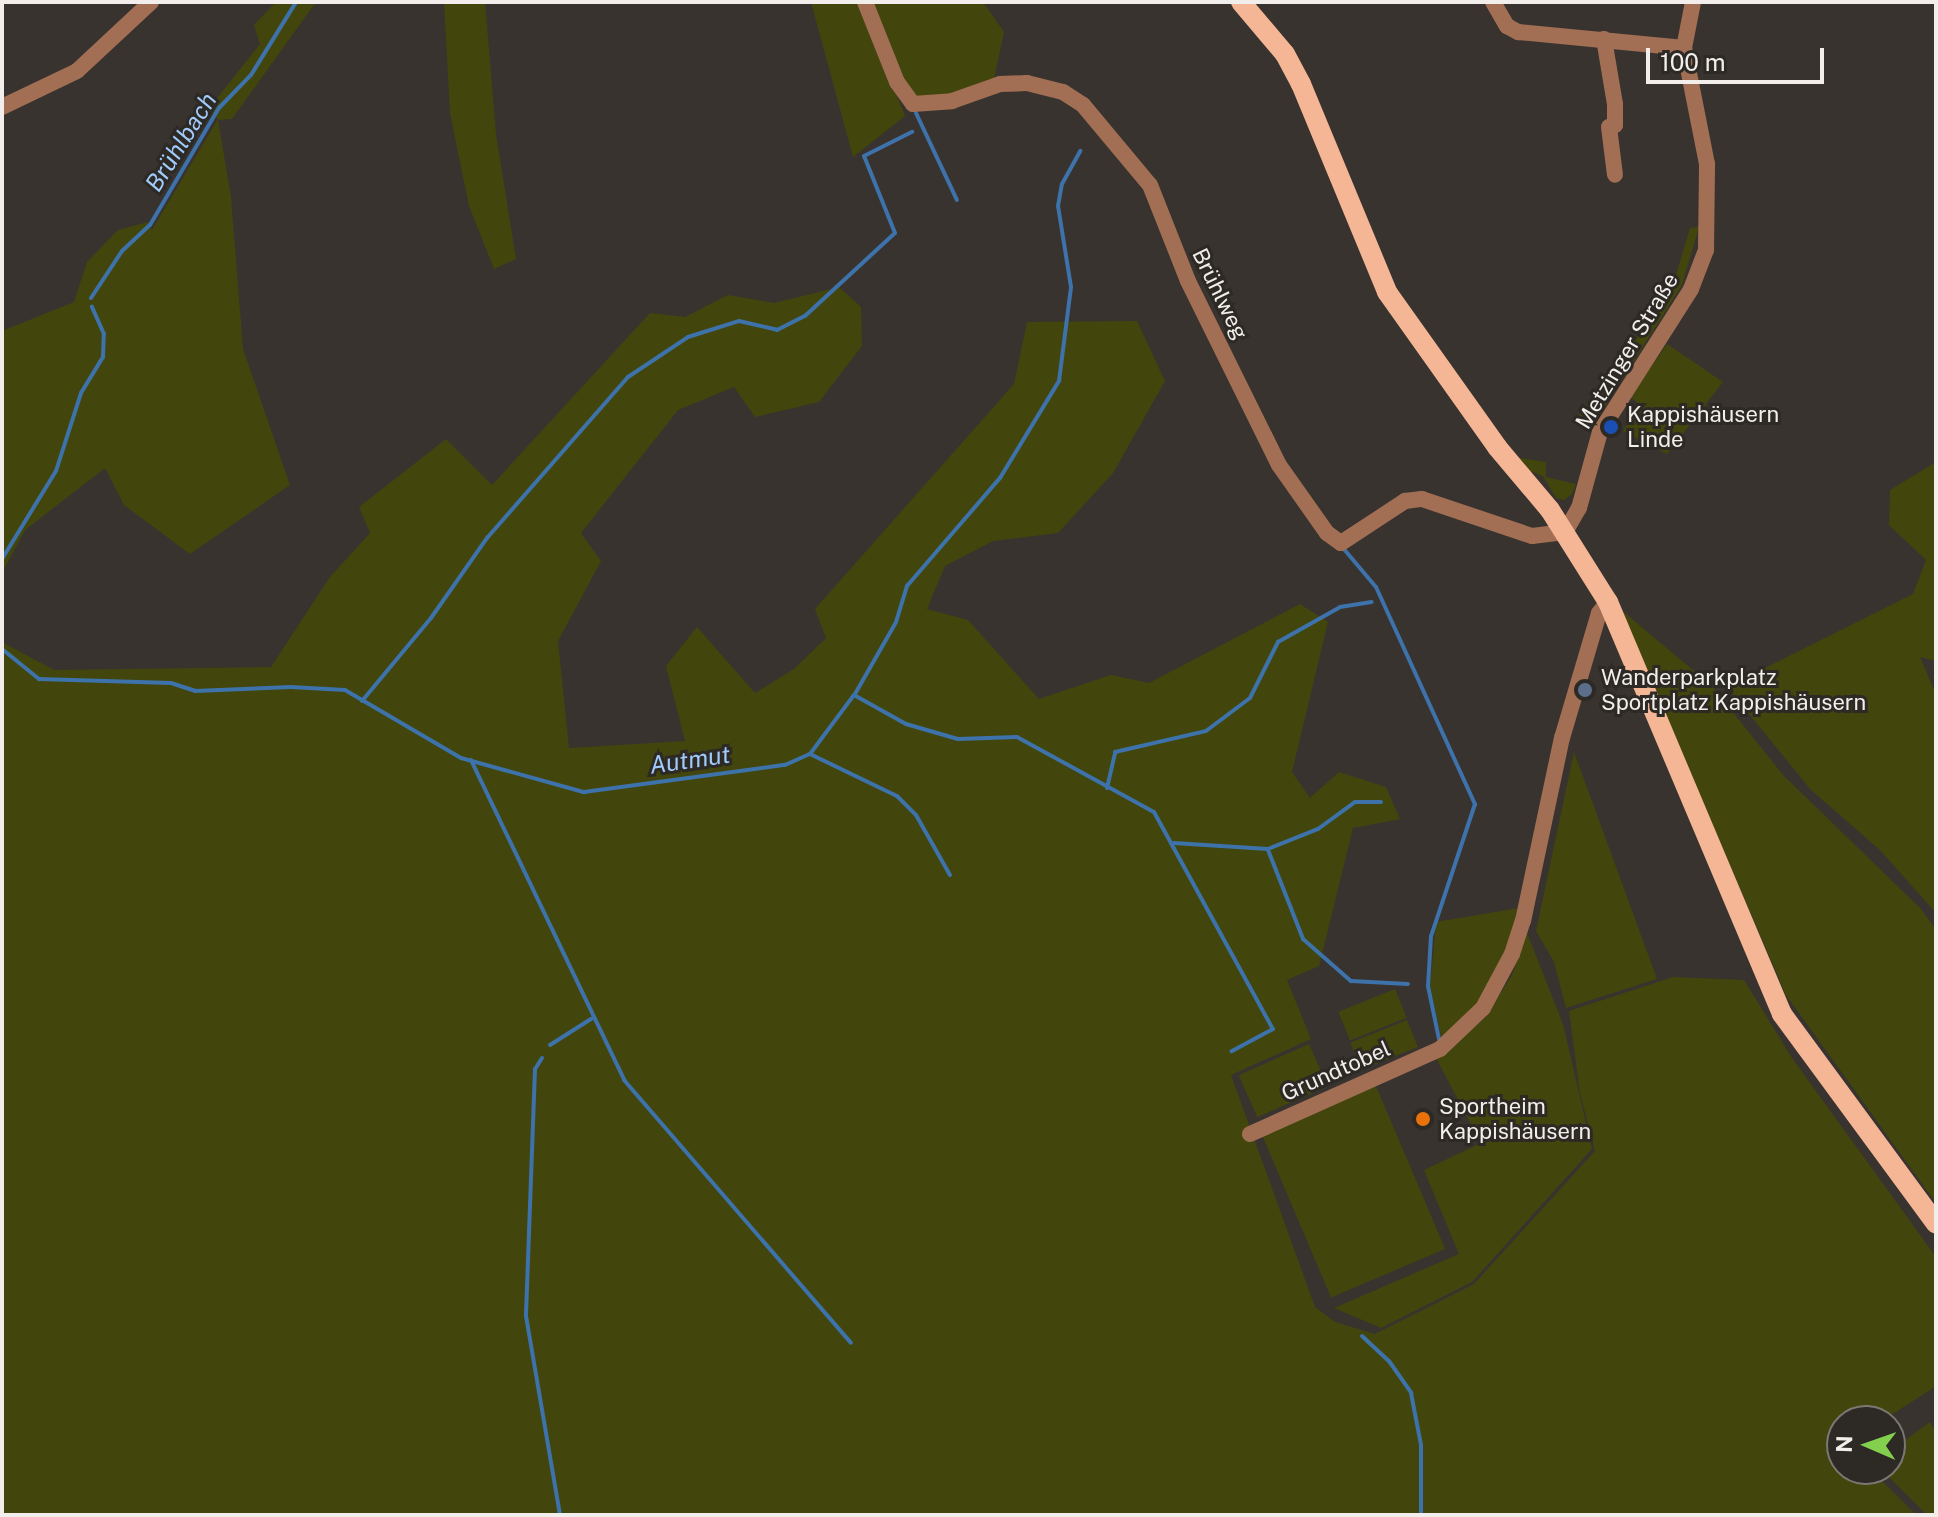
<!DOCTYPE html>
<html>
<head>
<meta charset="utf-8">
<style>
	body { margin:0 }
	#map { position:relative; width:1938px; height:1517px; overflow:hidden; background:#38332e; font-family:"Public Sans",sans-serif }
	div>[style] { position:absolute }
	.green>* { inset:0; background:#42460c; transform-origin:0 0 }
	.stream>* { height:4px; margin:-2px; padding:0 2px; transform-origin:2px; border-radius:2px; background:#3d72ab }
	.minor>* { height:16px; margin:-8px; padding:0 8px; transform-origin:8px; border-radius:8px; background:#a26f55 }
	.major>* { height:20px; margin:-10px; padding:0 10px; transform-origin:10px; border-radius:10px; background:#f4b695 }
	.dots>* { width:22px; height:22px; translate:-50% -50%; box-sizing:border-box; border:4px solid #2d2924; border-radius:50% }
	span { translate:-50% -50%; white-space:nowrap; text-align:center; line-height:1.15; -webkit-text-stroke:6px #2d2924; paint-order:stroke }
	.street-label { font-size:22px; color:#f1eeeb }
	.poi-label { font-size:22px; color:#f1eeeb }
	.left { translate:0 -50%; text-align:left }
	.water-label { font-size:24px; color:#a0cbfb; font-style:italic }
	.frame { position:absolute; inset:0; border:4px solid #f1eeeb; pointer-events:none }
	.north { position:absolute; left:1826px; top:1405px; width:80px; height:80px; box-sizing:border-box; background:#2d2924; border:2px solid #7b7874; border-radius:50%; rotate:272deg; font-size:22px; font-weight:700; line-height:32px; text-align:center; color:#f1eeeb }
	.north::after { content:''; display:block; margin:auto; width:28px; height:36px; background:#83d04e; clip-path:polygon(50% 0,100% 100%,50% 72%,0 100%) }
	.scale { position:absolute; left:1646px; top:48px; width:178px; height:36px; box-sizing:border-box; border:4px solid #f1eeeb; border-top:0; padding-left:10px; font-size:24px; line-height:28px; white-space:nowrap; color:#f1eeeb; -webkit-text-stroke:6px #2d2924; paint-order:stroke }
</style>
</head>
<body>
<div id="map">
	<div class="green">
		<div style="clip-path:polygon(276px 2px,316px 2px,232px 119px,218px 120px,231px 197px,243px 349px,290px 485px,190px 554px,124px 505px,105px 468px,25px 530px,2px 573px,2px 331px,74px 302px,87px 262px,118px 230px,148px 222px,152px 230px,218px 119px,211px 112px,218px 97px,260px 44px,254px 25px)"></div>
		<div style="clip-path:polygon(444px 2px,485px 2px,496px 134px,516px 259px,494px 269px,469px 206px,450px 113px)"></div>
		<div style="clip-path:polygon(811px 2px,859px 2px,905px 116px,853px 157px)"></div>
		<div style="clip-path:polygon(870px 2px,983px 2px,1004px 32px,994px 79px,950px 95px,909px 97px)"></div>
		<div style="clip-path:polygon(1699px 227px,1682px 285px,1592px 427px,1575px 421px,1674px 282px,1690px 228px)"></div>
		<div style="clip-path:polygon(839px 287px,861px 307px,862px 346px,819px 402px,755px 417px,734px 387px,678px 410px,581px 533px,601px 561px,558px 641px,569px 748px,685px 741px,666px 666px,697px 627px,755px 693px,794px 669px,826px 638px,815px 609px,1014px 384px,1027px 322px,1137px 321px,1165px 381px,1113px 473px,1058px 533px,993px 541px,945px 566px,927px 609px,968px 620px,1039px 699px,1111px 675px,1149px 683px,1300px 604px,1328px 622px,1292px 772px,1310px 798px,1339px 772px,1386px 787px,1400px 819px,1353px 828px,1319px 966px,1287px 980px,1311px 1039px,1231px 1075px,1315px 1307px,1335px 1322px,1375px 1334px,1474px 1284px,1595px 1151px,1580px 1093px,1569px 1011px,1673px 977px,1744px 980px,1792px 1058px,1936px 1257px,1936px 1386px,1882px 1421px,1842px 1421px,1842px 1469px,1870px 1469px,1916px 1515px,2px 1515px,2px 642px,54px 670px,271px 667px,330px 577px,370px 533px,359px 507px,446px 439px,492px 485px,650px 313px,685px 317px,728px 295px,774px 303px)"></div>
		<div style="clip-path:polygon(1667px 344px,1723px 382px,1667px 454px,1623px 431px,1638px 403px,1630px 397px)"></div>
		<div style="clip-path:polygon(1514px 457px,1546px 462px,1546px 477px,1576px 484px,1572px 494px,1564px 500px,1556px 498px,1543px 476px,1524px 469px)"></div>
		<div style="clip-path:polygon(1936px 462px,1936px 661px,1920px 657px,1936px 695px,1936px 913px,1880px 850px,1811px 790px,1727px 687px,1913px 594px,1926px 560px,1889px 525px,1890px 490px)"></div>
		<div style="clip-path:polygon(1620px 609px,1712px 686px,1783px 775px,1921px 909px,1936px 930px,1936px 1203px,1786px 995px)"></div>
		<div style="clip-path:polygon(1574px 752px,1657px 979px,1566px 1008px,1554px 962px,1536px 931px)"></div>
		<div style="clip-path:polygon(1519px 908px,1514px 934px,1477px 1006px,1442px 1040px,1430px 987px,1436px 922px)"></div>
		<div style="clip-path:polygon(1527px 933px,1563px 1024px,1592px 1149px,1472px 1282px,1381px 1328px,1334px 1308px,1459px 1254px,1424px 1170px,1481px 1143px,1436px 1058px,1485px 1018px,1512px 975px)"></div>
		<div style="left:1395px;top:989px;width:31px;height:61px;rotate:68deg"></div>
		<div style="left:1407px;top:1020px;width:29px;height:61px;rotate:68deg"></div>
		<div style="left:1309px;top:1044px;width:46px;height:77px;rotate:66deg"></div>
		<div style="left:1376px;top:1086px;width:177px;height:124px;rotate:67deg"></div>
		<div style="clip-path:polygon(1930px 1422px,1936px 1433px,1936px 1515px,1927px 1515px,1881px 1469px,1890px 1469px,1890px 1451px)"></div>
	</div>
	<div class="stream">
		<div style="left:916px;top:113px;width:96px;rotate:64.8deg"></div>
		<div style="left:91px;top:298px;width:56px;rotate:-56.6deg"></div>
		<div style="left:122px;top:251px;width:38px;rotate:-43deg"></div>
		<div style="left:150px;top:225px;width:136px;rotate:-59.5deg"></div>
		<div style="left:219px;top:108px;width:46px;rotate:-45.9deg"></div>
		<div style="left:251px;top:75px;width:86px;rotate:-58.3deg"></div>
		<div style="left:1343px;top:548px;width:51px;rotate:49.8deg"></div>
		<div style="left:1376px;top:587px;width:239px;rotate:65.5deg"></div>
		<div style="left:1475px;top:804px;width:139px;rotate:108.4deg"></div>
		<div style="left:1431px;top:936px;width:50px;rotate:93.4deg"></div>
		<div style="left:1428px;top:986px;width:54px;rotate:78.3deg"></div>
		<div style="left:2px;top:559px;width:103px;rotate:-58.5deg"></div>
		<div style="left:56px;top:471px;width:82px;rotate:-72.2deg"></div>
		<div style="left:81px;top:393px;width:42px;rotate:-58.6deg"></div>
		<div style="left:103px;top:357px;width:23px;rotate:-88deg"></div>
		<div style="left:104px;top:334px;width:30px;rotate:-114deg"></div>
		<div style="left:2px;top:649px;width:48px;rotate:39deg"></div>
		<div style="left:39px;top:679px;width:132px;rotate:1.7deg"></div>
		<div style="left:171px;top:683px;width:25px;rotate:18deg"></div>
		<div style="left:195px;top:691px;width:96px;rotate:-2.4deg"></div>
		<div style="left:291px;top:687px;width:54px;rotate:3.2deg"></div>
		<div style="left:345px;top:690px;width:134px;rotate:30.4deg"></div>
		<div style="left:461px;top:758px;width:128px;rotate:15.5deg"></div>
		<div style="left:584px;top:792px;width:203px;rotate:-7.7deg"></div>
		<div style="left:785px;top:765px;width:27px;rotate:-24deg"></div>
		<div style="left:810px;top:754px;width:74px;rotate:-53.3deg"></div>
		<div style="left:854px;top:695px;width:60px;rotate:29.1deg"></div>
		<div style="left:906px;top:724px;width:54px;rotate:16.1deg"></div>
		<div style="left:958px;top:739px;width:59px;rotate:-1.9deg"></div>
		<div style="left:1017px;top:737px;width:156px;rotate:28.7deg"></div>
		<div style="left:1154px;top:812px;width:247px;rotate:61.3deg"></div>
		<div style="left:1273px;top:1029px;width:47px;rotate:151.8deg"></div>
		<div style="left:855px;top:694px;width:83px;rotate:-60.3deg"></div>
		<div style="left:896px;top:622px;width:38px;rotate:-73deg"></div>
		<div style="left:907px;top:586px;width:143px;rotate:-49.3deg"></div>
		<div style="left:1000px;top:478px;width:114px;rotate:-58.7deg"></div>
		<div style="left:1059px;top:381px;width:95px;rotate:-82.7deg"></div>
		<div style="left:1071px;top:287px;width:82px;rotate:-99.1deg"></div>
		<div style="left:1058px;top:206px;width:22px;rotate:-80deg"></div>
		<div style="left:1062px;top:184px;width:38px;rotate:-61deg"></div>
		<div style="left:362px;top:701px;width:108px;rotate:-50.3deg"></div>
		<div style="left:431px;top:618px;width:98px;rotate:-55deg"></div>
		<div style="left:487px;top:538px;width:214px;rotate:-48.8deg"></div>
		<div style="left:628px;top:377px;width:72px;rotate:-33.7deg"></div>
		<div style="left:688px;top:337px;width:53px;rotate:-17.4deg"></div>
		<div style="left:739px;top:321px;width:39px;rotate:13deg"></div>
		<div style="left:777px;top:330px;width:31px;rotate:-27deg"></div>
		<div style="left:805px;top:316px;width:122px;rotate:-42.7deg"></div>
		<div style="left:895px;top:233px;width:83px;rotate:-111.9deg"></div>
		<div style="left:864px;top:156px;width:54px;rotate:-26.6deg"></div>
		<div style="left:810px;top:754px;width:97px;rotate:25.8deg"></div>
		<div style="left:897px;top:796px;width:27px;rotate:45deg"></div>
		<div style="left:916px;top:815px;width:69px;rotate:60.5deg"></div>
		<div style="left:471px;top:760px;width:355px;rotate:64.4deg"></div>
		<div style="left:624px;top:1080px;width:347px;rotate:49.2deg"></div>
		<div style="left:1107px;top:788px;width:37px;rotate:-77deg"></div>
		<div style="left:1115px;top:752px;width:93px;rotate:-13deg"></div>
		<div style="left:1206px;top:731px;width:55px;rotate:-36.9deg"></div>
		<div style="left:1250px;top:698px;width:63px;rotate:-63.4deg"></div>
		<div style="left:1278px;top:642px;width:71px;rotate:-29.4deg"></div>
		<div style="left:1340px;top:607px;width:32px;rotate:-9deg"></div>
		<div style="left:1174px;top:843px;width:94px;rotate:3.7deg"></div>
		<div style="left:1268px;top:849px;width:54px;rotate:-21.8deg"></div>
		<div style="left:1318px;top:829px;width:46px;rotate:-36.1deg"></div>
		<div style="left:1355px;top:802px;width:26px"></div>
		<div style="left:1268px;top:850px;width:96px;rotate:68.5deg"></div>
		<div style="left:1303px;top:939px;width:64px;rotate:41.2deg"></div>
		<div style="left:1351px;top:981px;width:57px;rotate:3deg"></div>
		<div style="left:550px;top:1045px;width:49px;rotate:-32.4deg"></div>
		<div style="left:542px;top:1058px;width:13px;rotate:122deg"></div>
		<div style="left:535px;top:1069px;width:247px;rotate:92.1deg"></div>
		<div style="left:526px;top:1316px;width:202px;rotate:80.3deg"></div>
		<div style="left:1362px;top:1336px;width:37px;rotate:43deg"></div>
		<div style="left:1389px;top:1361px;width:39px;rotate:55deg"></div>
		<div style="left:1411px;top:1393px;width:53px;rotate:79.1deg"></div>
		<div style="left:1421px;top:1445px;width:70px;rotate:90deg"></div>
	</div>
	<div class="minor">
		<div style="left:865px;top:2px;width:86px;rotate:68.2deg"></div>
		<div style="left:897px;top:82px;width:27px;rotate:54deg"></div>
		<div style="left:913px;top:104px;width:39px;rotate:-4deg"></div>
		<div style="left:952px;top:101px;width:51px;rotate:-19.5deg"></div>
		<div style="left:1000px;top:84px;width:27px;rotate:-2deg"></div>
		<div style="left:1027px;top:83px;width:37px;rotate:14deg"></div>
		<div style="left:1063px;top:92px;width:24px;rotate:33deg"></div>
		<div style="left:1083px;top:105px;width:104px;rotate:50.1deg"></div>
		<div style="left:1150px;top:185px;width:103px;rotate:68.4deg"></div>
		<div style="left:1188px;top:281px;width:205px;rotate:63.7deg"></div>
		<div style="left:1279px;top:465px;width:83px;rotate:54.8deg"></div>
		<div style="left:1327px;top:533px;width:17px;rotate:36deg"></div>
		<div style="left:1341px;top:543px;width:77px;rotate:-33.3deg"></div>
		<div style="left:1405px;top:501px;width:17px;rotate:-7deg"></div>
		<div style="left:1422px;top:499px;width:116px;rotate:18.6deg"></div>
		<div style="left:1532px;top:536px;width:33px;rotate:-7deg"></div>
		<div style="left:1565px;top:532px;width:28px;rotate:-60deg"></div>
		<div style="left:1579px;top:508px;width:79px;rotate:-74.6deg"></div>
		<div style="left:1600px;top:432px;width:169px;rotate:-57.5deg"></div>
		<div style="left:1691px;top:289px;width:42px;rotate:-69deg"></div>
		<div style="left:1706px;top:250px;width:86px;rotate:-89.3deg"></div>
		<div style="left:1707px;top:164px;width:118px;rotate:-101.2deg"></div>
		<div style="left:1684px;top:48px;width:47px;rotate:-78.9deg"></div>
		<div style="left:1493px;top:2px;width:28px;rotate:60deg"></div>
		<div style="left:1507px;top:26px;width:13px;rotate:29deg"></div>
		<div style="left:1518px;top:32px;width:167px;rotate:5.5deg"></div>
		<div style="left:1604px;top:39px;width:66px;rotate:80.4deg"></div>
		<div style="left:1615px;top:104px;width:21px;rotate:90deg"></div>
		<div style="left:1615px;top:125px;width:6px;rotate:162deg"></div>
		<div style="left:1609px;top:127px;width:48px;rotate:82.9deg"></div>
		<div style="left:2px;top:107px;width:83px;rotate:-25.6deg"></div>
		<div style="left:77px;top:71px;width:101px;rotate:-43deg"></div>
		<div style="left:1250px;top:1134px;width:208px;rotate:-24.1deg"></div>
		<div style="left:1440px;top:1049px;width:59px;rotate:-43.6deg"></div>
		<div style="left:1483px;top:1008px;width:61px;rotate:-61.8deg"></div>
		<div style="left:1512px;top:954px;width:35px;rotate:-72deg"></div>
		<div style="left:1523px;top:921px;width:187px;rotate:-78deg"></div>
		<div style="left:1562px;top:738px;width:130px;rotate:-73.5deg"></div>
		<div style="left:1599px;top:613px;width:14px;rotate:-51deg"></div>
	</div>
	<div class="major">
		<div style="left:1241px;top:2px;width:68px;rotate:49.8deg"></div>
		<div style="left:1285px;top:54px;width:34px;rotate:62deg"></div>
		<div style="left:1301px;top:84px;width:225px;rotate:67.5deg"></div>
		<div style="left:1387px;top:292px;width:190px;rotate:54.6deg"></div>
		<div style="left:1497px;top:447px;width:82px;rotate:49.9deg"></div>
		<div style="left:1550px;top:510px;width:109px;rotate:57.8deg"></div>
		<div style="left:1608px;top:602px;width:447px;rotate:67.1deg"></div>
		<div style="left:1782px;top:1014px;width:260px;rotate:53.7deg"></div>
	</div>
	<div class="dots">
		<div style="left:1611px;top:427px;background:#1a4fb4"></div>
		<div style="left:1585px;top:690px;background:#5c6f8a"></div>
		<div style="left:1423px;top:1119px;background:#e8710a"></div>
	</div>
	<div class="street-label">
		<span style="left:1220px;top:294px;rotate:64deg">Brühlweg</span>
		<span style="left:1627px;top:351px;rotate:-59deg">Metzinger Straße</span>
		<span style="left:1336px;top:1071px;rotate:-24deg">Grundtobel</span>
	</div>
	<div class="poi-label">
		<span class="left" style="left:1627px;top:427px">Kappishäusern<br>Linde</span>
		<span class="left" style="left:1601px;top:690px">Wanderparkplatz<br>Sportplatz Kappishäusern</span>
		<span class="left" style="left:1439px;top:1119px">Sportheim<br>Kappishäusern</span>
	</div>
	<div class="water-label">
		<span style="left:181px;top:142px;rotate:-58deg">Brühlbach</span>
		<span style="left:690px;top:760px;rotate:-8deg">Autmut</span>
	</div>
	<div class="frame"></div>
	<div class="north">N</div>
	<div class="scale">100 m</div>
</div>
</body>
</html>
